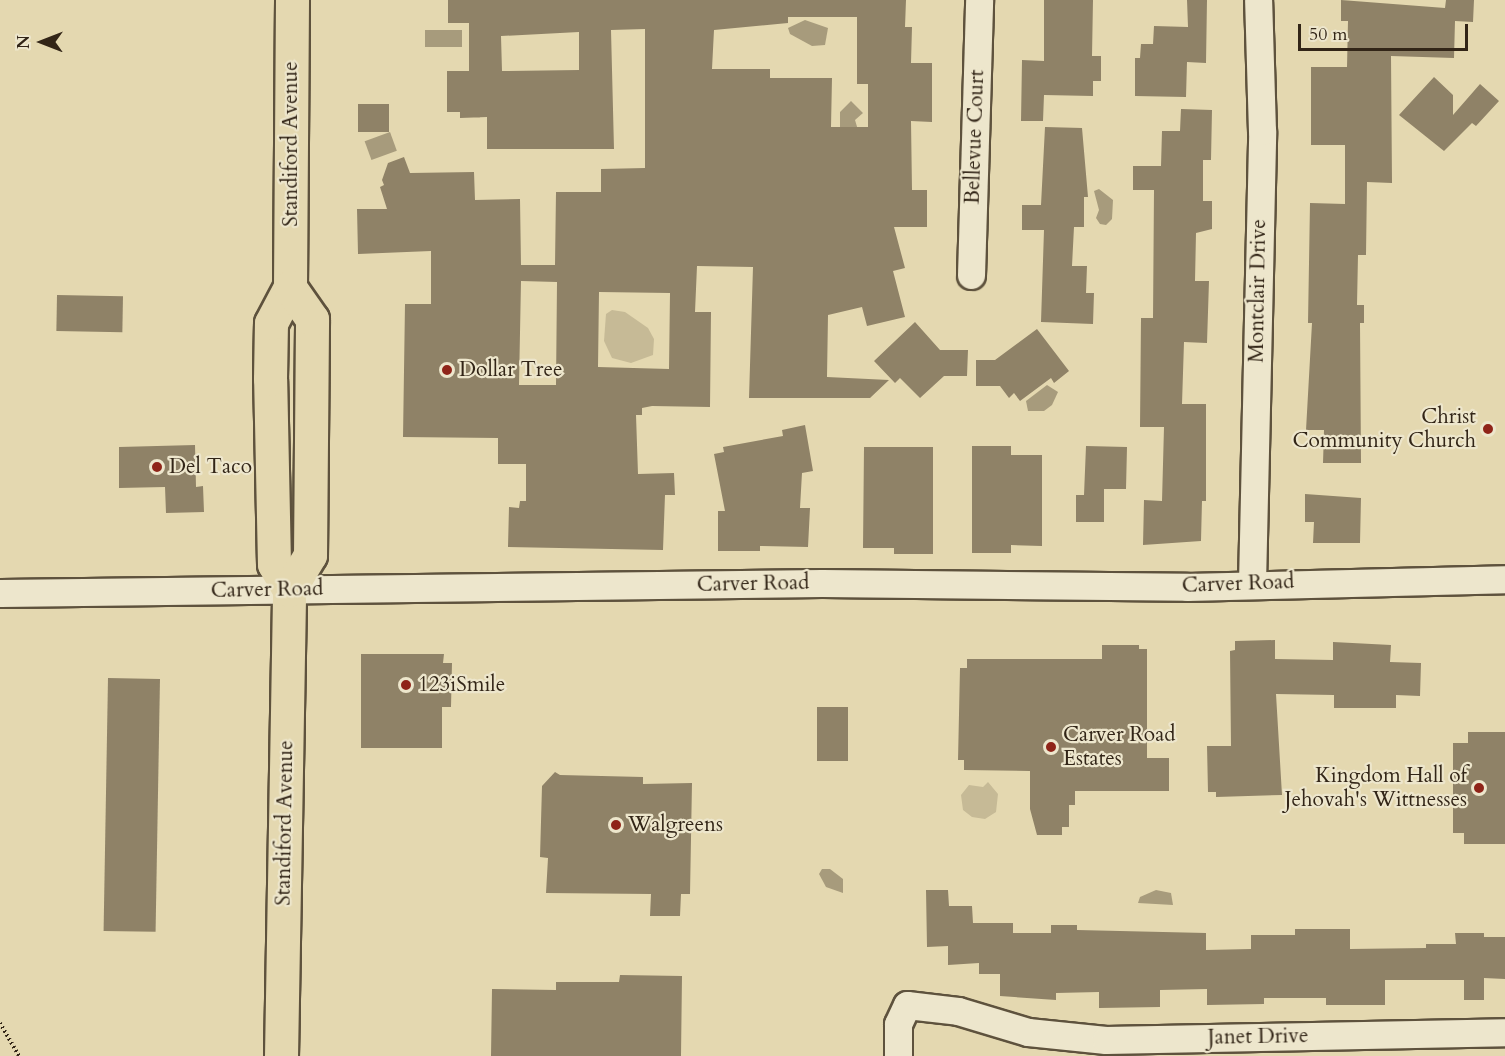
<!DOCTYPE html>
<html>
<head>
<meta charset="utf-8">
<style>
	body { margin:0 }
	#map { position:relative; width:1505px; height:1056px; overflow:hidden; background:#e4d8b0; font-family:Cardo,serif }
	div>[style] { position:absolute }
	.green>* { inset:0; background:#c6ba96 }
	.water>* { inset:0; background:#a79b7c; transform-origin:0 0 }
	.building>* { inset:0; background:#8f8267; transform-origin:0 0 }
	.path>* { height:4px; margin-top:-2px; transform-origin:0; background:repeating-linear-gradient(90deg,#322517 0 1.5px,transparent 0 4.5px) }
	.roads { filter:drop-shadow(2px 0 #5e523d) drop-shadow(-2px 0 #5e523d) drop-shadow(0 2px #5e523d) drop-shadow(0 -2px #5e523d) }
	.minor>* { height:27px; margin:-13.5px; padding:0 13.5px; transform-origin:13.5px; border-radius:13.5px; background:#ede6cc }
	.major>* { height:33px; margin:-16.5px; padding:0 16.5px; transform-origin:16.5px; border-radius:16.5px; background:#e4d8b0 }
	.dots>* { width:16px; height:16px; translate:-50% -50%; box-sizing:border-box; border:3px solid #ede6cc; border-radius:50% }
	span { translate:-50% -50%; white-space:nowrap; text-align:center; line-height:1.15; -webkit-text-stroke:4.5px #ede6cc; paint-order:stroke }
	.street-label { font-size:21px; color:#322517 }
	.poi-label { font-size:21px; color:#322517 }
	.left { translate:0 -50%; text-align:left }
	.right { translate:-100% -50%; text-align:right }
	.north { position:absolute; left:12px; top:12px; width:60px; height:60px; -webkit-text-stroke:4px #ede6cc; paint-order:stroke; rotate:270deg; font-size:16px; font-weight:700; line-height:24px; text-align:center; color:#322517 }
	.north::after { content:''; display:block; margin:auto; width:21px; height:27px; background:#322517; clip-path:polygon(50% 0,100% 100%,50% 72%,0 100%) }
	.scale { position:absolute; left:1298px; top:24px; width:170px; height:27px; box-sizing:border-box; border:3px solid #322517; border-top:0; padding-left:8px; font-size:18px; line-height:21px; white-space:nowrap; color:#322517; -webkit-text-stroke:4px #ede6cc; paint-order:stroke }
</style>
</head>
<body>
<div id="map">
	<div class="green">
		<div style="clip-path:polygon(612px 310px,625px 312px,648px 328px,654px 339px,653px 355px,631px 363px,612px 358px,604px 341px,606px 314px)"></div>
		<div style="clip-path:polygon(988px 782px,998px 794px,996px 812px,985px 819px,972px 817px,963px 810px,961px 795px,969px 785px,983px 787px)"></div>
	</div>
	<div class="water">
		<div style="clip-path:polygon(805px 20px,828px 28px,825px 45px,812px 46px,790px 34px,788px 28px)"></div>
		<div style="left:425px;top:30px;width:37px;height:17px"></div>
		<div style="clip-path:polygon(851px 101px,863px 113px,855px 120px,858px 130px,840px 135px,840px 112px)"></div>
		<div style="left:390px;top:132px;width:20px;height:27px;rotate:70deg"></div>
		<div style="clip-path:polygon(1099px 189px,1113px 200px,1112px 219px,1106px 225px,1100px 224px,1096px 218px,1099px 210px,1094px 191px)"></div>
		<div style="clip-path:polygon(1047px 385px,1058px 392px,1052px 405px,1044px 411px,1028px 411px,1026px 401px)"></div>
		<div style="clip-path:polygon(822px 869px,830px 869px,843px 879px,843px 893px,826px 887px,819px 874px)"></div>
		<div style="clip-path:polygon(1156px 890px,1171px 893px,1173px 905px,1138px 903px,1140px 897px)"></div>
	</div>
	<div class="building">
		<div style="clip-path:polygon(evenodd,448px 0,906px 0,905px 27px,912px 27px,911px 63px,932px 63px,932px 122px,911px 121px,912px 190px,927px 190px,927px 227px,894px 227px,905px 268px,893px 271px,905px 317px,867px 326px,862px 307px,828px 315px,827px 377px,889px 380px,870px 398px,749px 398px,753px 267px,697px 266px,695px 312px,711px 312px,710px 407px,652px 406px,642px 408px,642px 415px,636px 415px,638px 474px,674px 473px,675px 495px,665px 495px,663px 550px,508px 547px,509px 507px,519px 508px,520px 501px,526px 501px,526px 464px,498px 464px,498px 438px,403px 437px,405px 304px,431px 304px,431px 251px,358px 254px,357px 209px,387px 209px,380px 187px,384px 185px,382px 180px,388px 163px,404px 157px,410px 173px,474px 172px,475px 200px,520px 199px,521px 265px,555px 265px,556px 192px,601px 192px,601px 169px,645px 168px,645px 29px,611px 30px,614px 149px,487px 149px,487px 117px,460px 118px,460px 112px,447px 112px,447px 71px,469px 71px,469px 23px,448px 23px,448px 0,788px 17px,857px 17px,857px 84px,868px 84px,868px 127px,831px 127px,832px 78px,770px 78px,770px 69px,712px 69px,714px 30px,788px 23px,788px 17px,448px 0,579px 32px,579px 70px,502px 71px,501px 36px,579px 32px,448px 0,521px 281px,557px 282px,556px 385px,519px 385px,521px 281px,448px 0,599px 292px,670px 293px,669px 369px,598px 367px,599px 292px)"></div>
		<div style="clip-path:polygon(1044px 0,1093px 0,1092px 56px,1101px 56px,1101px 81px,1093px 81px,1093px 96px,1044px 95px,1043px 121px,1021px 121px,1022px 60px,1044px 61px)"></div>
		<div style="clip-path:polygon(1187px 0,1207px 0,1206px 63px,1187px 62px,1186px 97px,1135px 96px,1135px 58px,1140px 58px,1141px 44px,1153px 44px,1154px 26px,1188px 27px)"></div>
		<div style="clip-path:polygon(1341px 0,1445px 8px,1446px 0,1474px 0,1473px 22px,1455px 21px,1454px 58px,1391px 56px,1392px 183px,1367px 182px,1366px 255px,1358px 255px,1357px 305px,1364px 305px,1364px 323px,1360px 323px,1361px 463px,1323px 463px,1324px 430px,1306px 430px,1312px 323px,1308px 323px,1310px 203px,1345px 204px,1345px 145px,1311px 145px,1311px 67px,1347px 67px,1348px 21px,1341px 21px)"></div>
		<div style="clip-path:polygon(1434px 77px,1453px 95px,1453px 115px,1480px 84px,1499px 101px,1476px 126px,1472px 123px,1444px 151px,1399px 115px)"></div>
		<div style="left:358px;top:104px;width:31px;height:28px"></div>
		<div style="clip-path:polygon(1181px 109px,1212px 110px,1211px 160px,1203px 160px,1203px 201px,1212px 201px,1212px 229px,1196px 233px,1195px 281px,1209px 281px,1207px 343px,1184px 342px,1182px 404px,1206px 404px,1206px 501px,1202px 501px,1201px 541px,1143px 545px,1144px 500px,1162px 501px,1164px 427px,1140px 427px,1141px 318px,1153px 318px,1154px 190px,1133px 190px,1133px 166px,1161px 166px,1162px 131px,1180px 131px)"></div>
		<div style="clip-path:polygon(1045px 127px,1082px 128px,1088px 197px,1084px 197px,1084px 227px,1074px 227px,1072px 266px,1087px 266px,1086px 293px,1094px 293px,1093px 324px,1041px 322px,1044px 230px,1022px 230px,1022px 205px,1041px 205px)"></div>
		<div style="left:57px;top:295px;width:66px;height:36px;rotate:1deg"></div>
		<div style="clip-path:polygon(915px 322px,940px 350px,968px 350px,967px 376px,944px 376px,920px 398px,900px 378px,895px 383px,874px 361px)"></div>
		<div style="clip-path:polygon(1037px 329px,1069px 371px,1054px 383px,1051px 378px,1020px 401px,1014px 393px,1009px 398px,1000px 386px,976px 386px,976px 360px,995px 360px)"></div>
		<div style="clip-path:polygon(805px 425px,813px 471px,802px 473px,800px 508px,810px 508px,808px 547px,760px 546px,760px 551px,718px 551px,718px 511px,725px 511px,714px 454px,724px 452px,723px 447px,783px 436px,782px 430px)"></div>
		<div style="clip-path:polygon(195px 445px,196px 487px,203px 486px,204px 512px,166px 513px,165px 487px,119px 488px,119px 447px)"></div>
		<div style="clip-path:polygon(972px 446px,1011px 446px,1011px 455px,1042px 455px,1042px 546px,1011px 545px,1011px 553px,972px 553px)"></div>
		<div style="clip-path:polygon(1086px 446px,1127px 447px,1126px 489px,1104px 489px,1104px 522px,1076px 522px,1076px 495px,1084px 495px)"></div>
		<div style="clip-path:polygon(864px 447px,933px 447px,933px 554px,894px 554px,894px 548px,863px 548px)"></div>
		<div style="clip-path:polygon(1305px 494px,1361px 498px,1360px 543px,1313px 543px,1314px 522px,1305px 522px)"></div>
		<div style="clip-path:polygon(1275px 640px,1275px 659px,1333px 660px,1333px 642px,1391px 645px,1390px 662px,1421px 663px,1420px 696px,1396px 695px,1396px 708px,1334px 708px,1334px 695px,1276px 694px,1282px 795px,1216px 797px,1216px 792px,1208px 792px,1207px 746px,1231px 746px,1230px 651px,1235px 650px,1235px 641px)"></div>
		<div style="clip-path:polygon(1102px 645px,1139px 645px,1139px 649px,1147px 649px,1147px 758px,1169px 758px,1169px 791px,1075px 791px,1075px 805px,1069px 805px,1069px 827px,1062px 827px,1062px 835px,1037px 835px,1030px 809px,1030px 771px,964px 770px,964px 760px,958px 760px,960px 668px,967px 668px,967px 659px,1102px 659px)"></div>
		<div style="clip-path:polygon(361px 654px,444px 654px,443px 663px,452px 663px,451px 707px,442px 707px,442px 748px,361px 748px)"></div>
		<div style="left:108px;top:678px;width:52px;height:253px;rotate:1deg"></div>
		<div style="left:817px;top:707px;width:31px;height:54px"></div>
		<div style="clip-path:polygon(1468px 732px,1505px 732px,1505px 844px,1464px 844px,1464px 833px,1453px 833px,1453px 743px,1468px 743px)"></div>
		<div style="clip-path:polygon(555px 772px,560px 775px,643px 777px,643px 784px,692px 783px,690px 894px,681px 894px,680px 916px,650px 916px,651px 894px,546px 893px,548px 858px,540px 857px,542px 786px)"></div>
		<div style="clip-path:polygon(926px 890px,948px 890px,949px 906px,972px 906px,973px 923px,1013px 923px,1013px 933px,1051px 933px,1051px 925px,1077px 925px,1077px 930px,1206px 933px,1206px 950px,1251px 949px,1251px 935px,1295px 935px,1295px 929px,1350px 929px,1350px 949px,1426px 948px,1426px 944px,1456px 944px,1455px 933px,1484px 933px,1484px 937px,1505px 937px,1505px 979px,1484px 978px,1484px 1000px,1464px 1000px,1464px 980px,1385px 980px,1385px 1005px,1326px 1005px,1326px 998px,1264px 998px,1264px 1004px,1207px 1005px,1207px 989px,1160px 990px,1160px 1007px,1099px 1008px,1099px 992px,1056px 993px,1056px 1000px,1000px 996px,1000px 974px,979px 974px,979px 963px,948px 965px,948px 946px,927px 947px)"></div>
		<div style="clip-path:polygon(620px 975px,682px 976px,681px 1056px,491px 1056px,492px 989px,556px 990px,556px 982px,619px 982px)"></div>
	</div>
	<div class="path">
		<div style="left:0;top:1023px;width:38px;rotate:60deg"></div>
	</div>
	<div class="roads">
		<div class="minor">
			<div style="left:971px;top:275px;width:275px;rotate:-88.3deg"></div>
			<div style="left:1252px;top:583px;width:452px;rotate:-88.7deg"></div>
			<div style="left:1262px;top:131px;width:131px;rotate:-91.7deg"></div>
			<div style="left:0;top:593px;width:822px;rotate:-0.7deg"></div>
			<div style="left:822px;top:583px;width:365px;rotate:0.6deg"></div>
			<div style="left:1187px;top:587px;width:318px;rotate:-1.4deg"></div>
			<div style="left:898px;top:1056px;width:32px;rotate:-90deg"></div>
			<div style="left:898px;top:1024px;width:21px;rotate:-65deg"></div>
			<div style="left:907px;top:1005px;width:51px;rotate:6.7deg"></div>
			<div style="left:958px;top:1011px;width:73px;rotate:16.7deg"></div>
			<div style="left:1028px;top:1032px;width:78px;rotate:5.9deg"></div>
			<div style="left:1106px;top:1040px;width:399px;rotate:-1.1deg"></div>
		</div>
		<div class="major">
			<div style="left:289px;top:590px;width:30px;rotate:-120deg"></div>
			<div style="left:274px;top:564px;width:185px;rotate:-91.2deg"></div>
			<div style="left:270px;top:379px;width:56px;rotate:-89deg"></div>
			<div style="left:271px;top:323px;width:41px;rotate:-62.2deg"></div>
			<div style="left:290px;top:287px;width:287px;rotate:-89.6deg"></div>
			<div style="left:281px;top:1056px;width:466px;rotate:-89deg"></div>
			<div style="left:289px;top:590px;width:41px;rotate:-59deg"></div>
			<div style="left:310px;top:555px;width:236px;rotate:-89.5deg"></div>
			<div style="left:312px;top:319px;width:39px;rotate:-125deg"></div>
		</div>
	</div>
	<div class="dots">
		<div style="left:447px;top:370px;background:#8f2418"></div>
		<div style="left:1488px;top:429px;background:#8f2418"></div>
		<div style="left:157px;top:467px;background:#8f2418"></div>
		<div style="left:406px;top:685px;background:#8f2418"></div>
		<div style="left:1051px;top:747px;background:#8f2418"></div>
		<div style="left:1479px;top:788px;background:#8f2418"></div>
		<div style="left:616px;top:825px;background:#8f2418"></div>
	</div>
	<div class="street-label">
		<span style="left:975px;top:137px;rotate:-88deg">Bellevue Court</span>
		<span style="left:291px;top:144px;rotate:-90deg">Standiford Avenue</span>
		<span style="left:1258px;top:291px;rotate:-89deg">Montclair Drive</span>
		<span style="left:753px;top:584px;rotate:-1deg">Carver Road</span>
		<span style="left:1238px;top:584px;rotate:-2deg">Carver Road</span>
		<span style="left:267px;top:590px;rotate:-1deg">Carver Road</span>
		<span style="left:285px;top:823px;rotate:-89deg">Standiford Avenue</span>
		<span style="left:1258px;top:1037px;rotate:-1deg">Janet Drive</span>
	</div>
	<div class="poi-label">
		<span class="left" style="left:459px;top:370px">Dollar Tree</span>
		<span class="right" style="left:1476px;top:429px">Christ<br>Community Church</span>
		<span class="left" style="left:169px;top:467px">Del Taco</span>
		<span class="left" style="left:418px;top:685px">123iSmile</span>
		<span class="left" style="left:1063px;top:747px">Carver Road<br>Estates</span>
		<span class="right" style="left:1467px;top:788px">Kingdom Hall of<br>Jehovah's Wittnesses</span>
		<span class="left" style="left:628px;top:825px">Walgreens</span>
	</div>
	<div class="north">N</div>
	<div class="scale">50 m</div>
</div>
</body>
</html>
